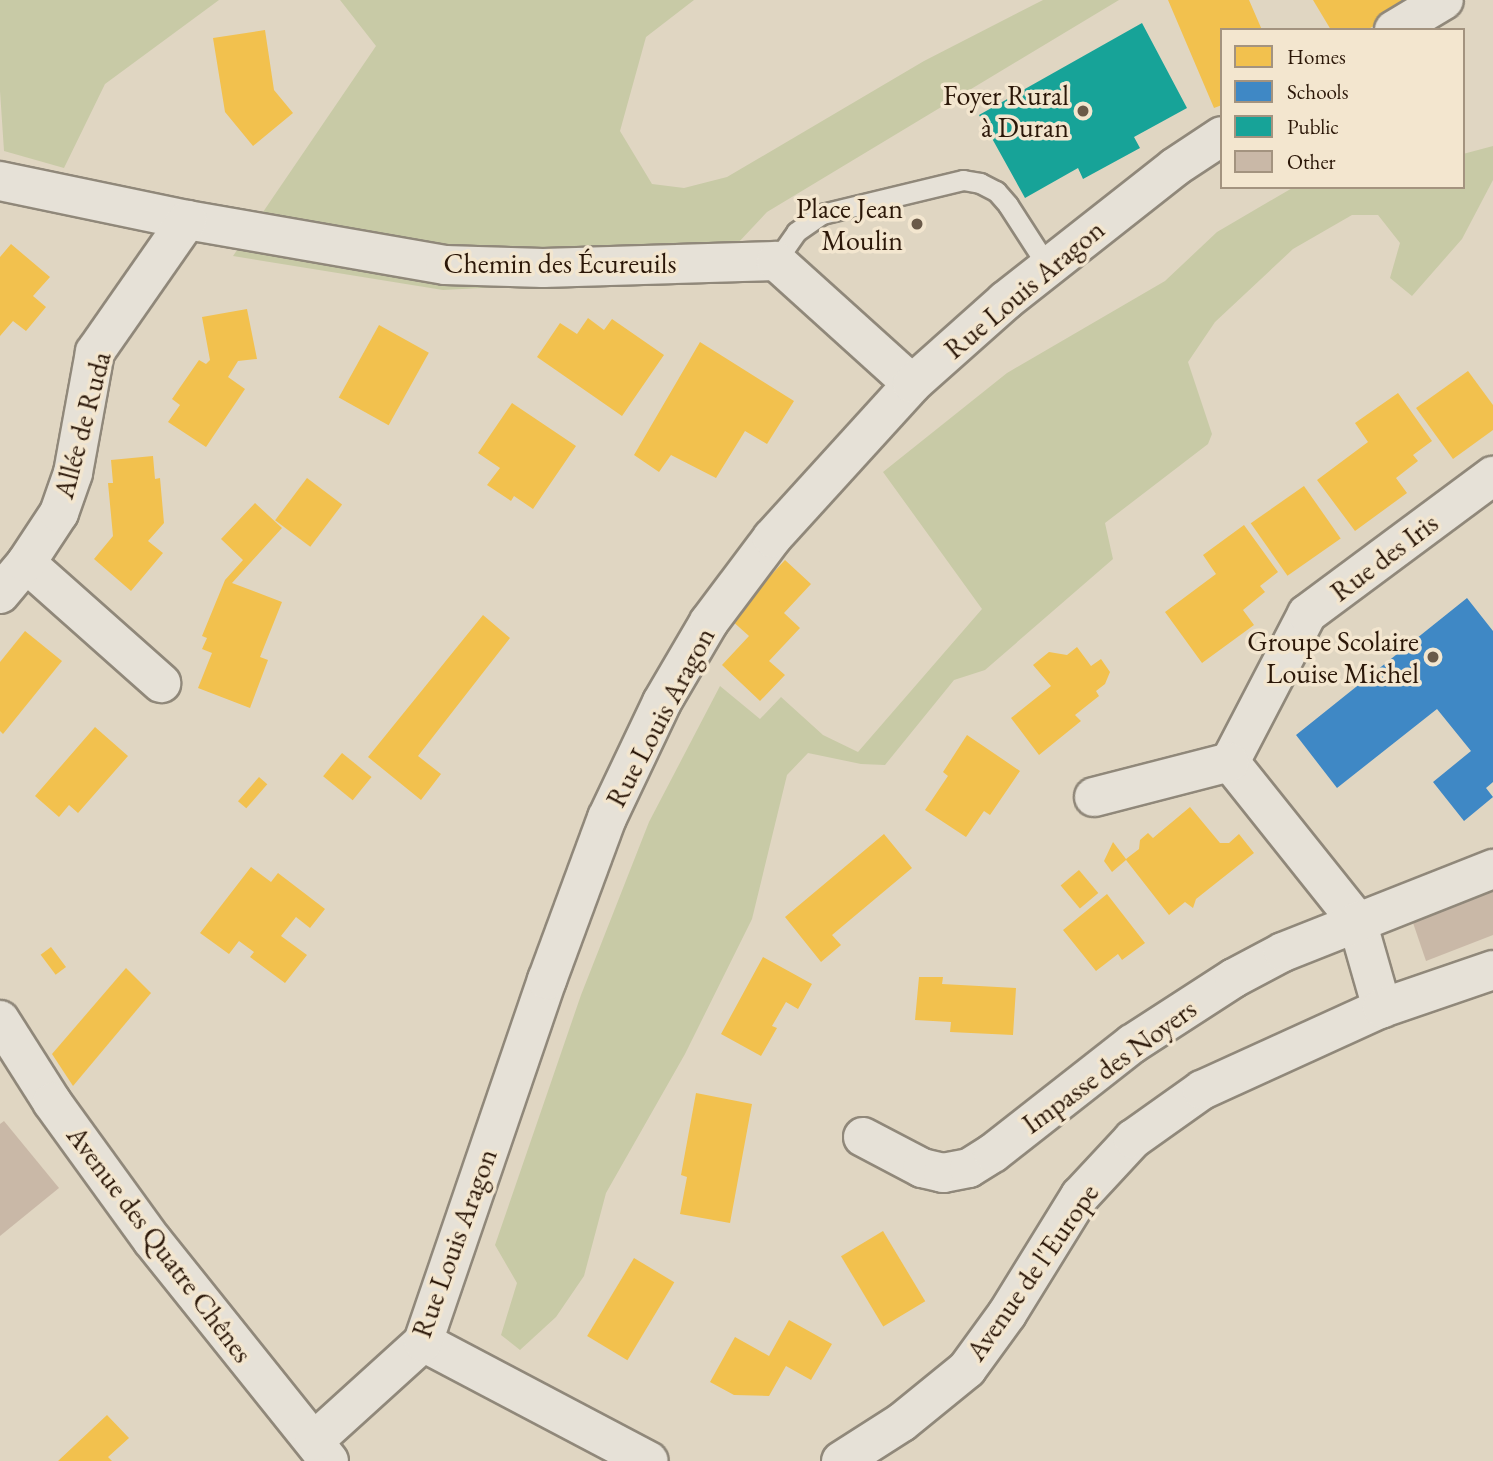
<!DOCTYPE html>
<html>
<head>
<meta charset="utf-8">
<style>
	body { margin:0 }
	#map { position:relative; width:1493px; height:1461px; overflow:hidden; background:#e0d6c2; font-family:"EB Garamond",serif }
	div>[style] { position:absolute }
	.green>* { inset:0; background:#c8caa6 }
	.homes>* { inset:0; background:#f2c14e; transform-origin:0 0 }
	.schools>* { inset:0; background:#3f88c5 }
	.public>* { inset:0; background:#17a398 }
	.building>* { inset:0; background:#c9b8a7 }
	.roads { filter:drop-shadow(2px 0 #90887a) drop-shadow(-2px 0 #90887a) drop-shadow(0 2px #90887a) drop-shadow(0 -2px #90887a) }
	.lane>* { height:19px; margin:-9.5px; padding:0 9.5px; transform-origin:9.5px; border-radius:9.5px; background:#e6e1d7 }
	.street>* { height:38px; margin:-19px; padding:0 19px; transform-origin:19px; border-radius:19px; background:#e6e1d7 }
	.secondary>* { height:38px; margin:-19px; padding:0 19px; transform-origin:19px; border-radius:19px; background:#e6e1d7 }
	.dots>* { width:19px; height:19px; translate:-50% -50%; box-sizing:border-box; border:4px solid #f3e6cf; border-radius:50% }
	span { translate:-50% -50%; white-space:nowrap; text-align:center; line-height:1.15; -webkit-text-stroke:7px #f3e6cf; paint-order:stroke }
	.poi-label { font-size:28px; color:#2b1708 }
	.right { translate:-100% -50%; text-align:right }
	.street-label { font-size:28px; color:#2b1708 }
	.legend { position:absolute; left:1220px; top:28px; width:245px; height:161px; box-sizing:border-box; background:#f3e6cf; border:2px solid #a3937f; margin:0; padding:9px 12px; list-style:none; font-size:21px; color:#2b1708 }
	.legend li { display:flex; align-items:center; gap:14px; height:35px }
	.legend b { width:35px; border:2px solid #a3937f }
</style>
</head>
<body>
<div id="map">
	<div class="green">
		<div style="clip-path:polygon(0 0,219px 0,105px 84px,64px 168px,4px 151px,0 91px)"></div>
		<div style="clip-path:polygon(340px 0,694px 0,646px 37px,620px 131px,652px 184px,684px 188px,727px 177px,924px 61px,1043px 0,1119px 0,767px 212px,707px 276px,443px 290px,233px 256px,376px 46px)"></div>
		<div style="clip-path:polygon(1493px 146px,1493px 180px,1462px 239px,1412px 296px,1390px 278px,1400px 243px,1378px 215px,1352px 215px,1293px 249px,1215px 322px,1188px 362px,1212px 434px,1208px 444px,1105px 523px,1113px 559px,985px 670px,954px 680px,885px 765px,861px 764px,808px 753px,787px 775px,752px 919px,685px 1054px,606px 1193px,584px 1276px,556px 1317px,520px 1350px,501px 1335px,517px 1283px,495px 1245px,581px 995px,649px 822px,720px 686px,760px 719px,781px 697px,823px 735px,858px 752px,982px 609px,883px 472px,1007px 373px,1165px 281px,1217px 232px,1294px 187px,1463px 187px,1463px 154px)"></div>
	</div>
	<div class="homes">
		<div style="clip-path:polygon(1168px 0,1249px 0,1262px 30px,1222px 30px,1222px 105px,1214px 108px)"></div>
		<div style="clip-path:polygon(1313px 0,1401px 0,1405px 7px,1367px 30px,1331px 30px)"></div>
		<div style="clip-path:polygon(265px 30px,274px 90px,293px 113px,253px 146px,225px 112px,213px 38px)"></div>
		<div style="clip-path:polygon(11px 244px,50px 277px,33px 296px,46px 307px,26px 331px,13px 321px,0 336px,0 257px)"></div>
		<div style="clip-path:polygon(247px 309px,257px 359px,238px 361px,228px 377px,245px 389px,206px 447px,168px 422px,180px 405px,172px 399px,199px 360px,206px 364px,210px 360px,202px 317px)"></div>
		<div style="clip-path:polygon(588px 318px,604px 330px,612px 319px,664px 355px,622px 416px,537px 357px,560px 323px,577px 334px)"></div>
		<div style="left:379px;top:325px;width:57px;height:83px;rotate:29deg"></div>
		<div style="clip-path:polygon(700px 342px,794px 401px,767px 444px,745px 431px,716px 478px,671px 455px,659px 472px,634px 455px)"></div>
		<div style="clip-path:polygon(1468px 371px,1493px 405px,1493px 430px,1453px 459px,1416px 408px)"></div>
		<div style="clip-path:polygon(1398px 393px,1432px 441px,1413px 455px,1418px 461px,1396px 478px,1407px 493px,1355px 531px,1317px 480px,1368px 442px,1355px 423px)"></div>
		<div style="clip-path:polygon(512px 403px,576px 446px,533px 509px,514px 496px,511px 501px,487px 485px,500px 468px,478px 453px)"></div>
		<div style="clip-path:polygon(153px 456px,155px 479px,160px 478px,164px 523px,148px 541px,163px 553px,131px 591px,94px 559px,113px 536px,108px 483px,113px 483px,111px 460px)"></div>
		<div style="left:307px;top:478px;width:44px;height:53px;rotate:37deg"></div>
		<div style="left:1304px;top:486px;width:64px;height:65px;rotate:55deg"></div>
		<div style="clip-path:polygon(255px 503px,282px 528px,232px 583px,282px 602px,260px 657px,268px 660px,250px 708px,198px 688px,212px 653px,202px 649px,207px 638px,202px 636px,225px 580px,243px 560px,221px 539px)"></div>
		<div style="clip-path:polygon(1244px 525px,1278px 572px,1260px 586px,1265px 592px,1243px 610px,1254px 625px,1202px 663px,1165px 612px,1216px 574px,1203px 555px)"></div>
		<div style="clip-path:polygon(785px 560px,811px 584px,784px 613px,800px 628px,769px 661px,785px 675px,760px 701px,722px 665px,749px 636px,730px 619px)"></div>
		<div style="clip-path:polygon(483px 615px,510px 638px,418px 756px,441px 774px,421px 800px,368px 757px)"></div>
		<div style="clip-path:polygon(25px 631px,62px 661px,3px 734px,0 731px,0 662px)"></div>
		<div style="clip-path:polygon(1077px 647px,1091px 666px,1101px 659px,1110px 672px,1105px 684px,1096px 691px,1099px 696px,1075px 715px,1081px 721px,1039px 755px,1011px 718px,1051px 686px,1033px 665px,1049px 652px,1067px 655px)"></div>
		<div style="clip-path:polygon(95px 727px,128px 756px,78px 813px,69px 805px,59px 817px,35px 796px)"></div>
		<div style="clip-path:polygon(967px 735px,1020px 771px,990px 815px,984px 811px,966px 837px,925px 810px,948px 776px,943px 772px)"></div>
		<div style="left:342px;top:753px;width:38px;height:30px;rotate:39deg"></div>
		<div style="left:259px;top:777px;width:11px;height:32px;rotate:41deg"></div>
		<div style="clip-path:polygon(1190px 807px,1220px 843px,1229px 843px,1239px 834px,1254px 853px,1196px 899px,1193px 908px,1185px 902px,1169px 915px,1126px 860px,1112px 872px,1104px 861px,1113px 842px,1126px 859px,1139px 849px,1140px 840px,1148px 833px,1153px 838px)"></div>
		<div style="clip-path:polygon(884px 834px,912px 868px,832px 935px,841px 945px,821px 962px,785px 917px)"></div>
		<div style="clip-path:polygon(251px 867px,271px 882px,278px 873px,325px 909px,310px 928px,296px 917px,281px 936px,307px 955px,285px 983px,250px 957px,254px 952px,239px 941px,229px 954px,200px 933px)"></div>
		<div style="left:1079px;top:870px;width:30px;height:24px;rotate:50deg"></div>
		<div style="clip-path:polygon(1107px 894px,1145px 943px,1122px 960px,1118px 954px,1096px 971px,1063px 930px)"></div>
		<div style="left:51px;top:947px;width:25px;height:13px;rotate:53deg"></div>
		<div style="clip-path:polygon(763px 957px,812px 984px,798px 1009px,786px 1002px,772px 1026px,777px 1028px,761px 1056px,721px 1034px)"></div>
		<div style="clip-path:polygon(126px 968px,151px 993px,73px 1086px,52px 1054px)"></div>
		<div style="clip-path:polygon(919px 977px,943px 977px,942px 984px,1016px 988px,1013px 1035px,950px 1032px,951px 1022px,915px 1020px)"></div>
		<div style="clip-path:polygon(696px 1093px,752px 1104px,730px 1223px,680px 1214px,687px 1177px,681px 1175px)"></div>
		<div style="left:883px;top:1231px;width:82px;height:49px;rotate:59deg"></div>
		<div style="left:634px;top:1258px;width:47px;height:91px;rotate:31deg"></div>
		<div style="clip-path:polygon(789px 1320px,832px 1344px,811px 1380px,786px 1366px,769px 1396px,734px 1395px,710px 1382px,735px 1337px,769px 1356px)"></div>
		<div style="clip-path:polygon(107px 1415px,129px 1438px,108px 1457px,112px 1461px,58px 1461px)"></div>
	</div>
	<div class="schools">
		<div style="clip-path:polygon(1467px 598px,1493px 631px,1493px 782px,1486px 788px,1493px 797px,1464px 821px,1433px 782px,1471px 751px,1437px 709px,1337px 788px,1296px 735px)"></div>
	</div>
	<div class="public">
		<div style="clip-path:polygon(1142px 23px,1187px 108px,1134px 137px,1140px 148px,1083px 179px,1078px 168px,1025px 198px,979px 115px)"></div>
	</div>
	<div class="building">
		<div style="clip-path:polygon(1493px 881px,1493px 935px,1426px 961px,1409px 911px)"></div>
		<div style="clip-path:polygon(4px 1121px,59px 1188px,0 1236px,0 1124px)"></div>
	</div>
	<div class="roads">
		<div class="lane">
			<div style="left:776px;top:261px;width:35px;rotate:-55deg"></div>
			<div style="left:796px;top:232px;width:32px;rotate:-35deg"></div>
			<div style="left:822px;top:214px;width:145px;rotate:-13.6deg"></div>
			<div style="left:963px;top:180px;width:17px;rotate:10deg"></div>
			<div style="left:980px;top:183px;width:18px;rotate:27deg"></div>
			<div style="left:996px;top:191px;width:18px;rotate:49deg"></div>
			<div style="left:1008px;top:205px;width:74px;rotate:57.2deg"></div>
		</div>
		<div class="street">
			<div style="left:0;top:181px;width:191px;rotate:11.8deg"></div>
			<div style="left:187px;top:220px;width:262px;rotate:9.9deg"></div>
			<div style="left:445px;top:265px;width:98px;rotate:1.8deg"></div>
			<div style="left:543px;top:268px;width:233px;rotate:-1.7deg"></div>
			<div style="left:776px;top:261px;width:183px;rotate:42.1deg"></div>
			<div style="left:26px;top:563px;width:181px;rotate:41.6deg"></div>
			<div style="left:0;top:594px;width:40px;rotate:-50deg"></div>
			<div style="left:26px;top:563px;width:60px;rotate:-56.6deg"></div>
			<div style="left:59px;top:513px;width:42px;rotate:-70.7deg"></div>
			<div style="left:73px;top:473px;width:123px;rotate:-79.7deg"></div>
			<div style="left:95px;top:352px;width:161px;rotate:-55.1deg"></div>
			<div style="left:1230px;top:762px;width:167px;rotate:-62.5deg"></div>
			<div style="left:1307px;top:614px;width:232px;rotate:-36.6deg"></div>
			<div style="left:1230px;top:762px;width:203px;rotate:51.4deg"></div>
			<div style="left:1357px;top:921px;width:91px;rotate:74deg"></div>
			<div style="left:1094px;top:797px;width:140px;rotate:-14.4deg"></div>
			<div style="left:863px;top:1137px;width:67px;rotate:27.7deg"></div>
			<div style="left:922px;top:1168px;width:22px;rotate:13deg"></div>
			<div style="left:943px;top:1173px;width:26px;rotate:-11deg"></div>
			<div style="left:969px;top:1168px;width:28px;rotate:-32deg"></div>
			<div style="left:993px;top:1153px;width:177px;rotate:-38.1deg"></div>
			<div style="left:1132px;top:1044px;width:121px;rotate:-32.9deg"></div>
			<div style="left:1234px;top:978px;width:55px;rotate:-28deg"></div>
			<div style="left:1283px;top:952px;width:226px;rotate:-21.6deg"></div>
			<div style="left:423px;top:1342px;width:255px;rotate:27.8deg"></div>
			<div style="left:841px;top:1461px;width:72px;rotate:-32.6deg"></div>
			<div style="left:902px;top:1422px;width:84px;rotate:-39.2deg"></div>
			<div style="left:967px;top:1369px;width:68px;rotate:-54deg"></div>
			<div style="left:1007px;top:1314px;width:139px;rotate:-58.3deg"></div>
			<div style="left:1080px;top:1196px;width:78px;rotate:-47.1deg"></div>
			<div style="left:1133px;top:1139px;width:85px;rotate:-35.4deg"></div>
			<div style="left:1202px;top:1090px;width:198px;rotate:-24.5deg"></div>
			<div style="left:1382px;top:1008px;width:117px;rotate:-18.9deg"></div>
		</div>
		<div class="secondary">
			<div style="left:1394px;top:30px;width:58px;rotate:-31deg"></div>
			<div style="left:0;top:1020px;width:97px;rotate:57.6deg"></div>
			<div style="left:52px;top:1102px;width:170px;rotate:54.1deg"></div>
			<div style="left:152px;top:1240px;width:283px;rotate:51.3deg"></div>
			<div style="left:314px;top:1441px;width:147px;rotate:-42.2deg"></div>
			<div style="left:423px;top:1342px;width:383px;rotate:-71.1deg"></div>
			<div style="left:547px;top:980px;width:173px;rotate:-69.7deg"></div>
			<div style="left:607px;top:818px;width:128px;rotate:-64.6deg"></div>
			<div style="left:662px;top:702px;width:93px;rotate:-59.6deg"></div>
			<div style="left:709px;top:622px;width:105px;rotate:-53.1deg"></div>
			<div style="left:772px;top:538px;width:208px;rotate:-47.7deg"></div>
			<div style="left:912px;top:384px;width:125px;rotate:-41.7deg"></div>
			<div style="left:1005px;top:301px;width:216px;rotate:-38.2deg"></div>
			<div style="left:1175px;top:167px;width:56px;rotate:-33.4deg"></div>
		</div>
	</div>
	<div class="dots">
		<div style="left:1083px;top:111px;background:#6a5a49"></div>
		<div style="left:917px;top:224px;background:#6a5a49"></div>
		<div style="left:1433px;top:657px;background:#6a5a49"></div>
	</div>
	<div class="poi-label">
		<span class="right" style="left:1069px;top:111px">Foyer Rural<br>à Duran</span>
		<span class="right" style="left:903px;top:224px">Place Jean<br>Moulin</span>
		<span class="right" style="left:1419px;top:657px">Groupe Scolaire<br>Louise Michel</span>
	</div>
	<div class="street-label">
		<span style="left:560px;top:263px">Chemin des Écureuils</span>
		<span style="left:1024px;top:289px;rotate:-40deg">Rue Louis Aragon</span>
		<span style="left:82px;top:425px;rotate:-75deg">Allée de Ruda</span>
		<span style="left:1384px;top:557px;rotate:-37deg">Rue des Iris</span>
		<span style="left:660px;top:717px;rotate:-62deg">Rue Louis Aragon</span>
		<span style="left:1109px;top:1066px;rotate:-36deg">Impasse des Noyers</span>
		<span style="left:454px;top:1243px;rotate:-70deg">Rue Louis Aragon</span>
		<span style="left:160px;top:1244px;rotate:53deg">Avenue des Quatre Chênes</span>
		<span style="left:1032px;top:1272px;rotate:-55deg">Avenue de l'Europe</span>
	</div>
	<ul class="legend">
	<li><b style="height:19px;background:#f2c14e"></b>Homes</li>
	<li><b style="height:19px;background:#3f88c5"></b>Schools</li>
	<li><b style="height:19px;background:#17a398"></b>Public</li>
	<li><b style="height:19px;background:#c9b8a7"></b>Other</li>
	</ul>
</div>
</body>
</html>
